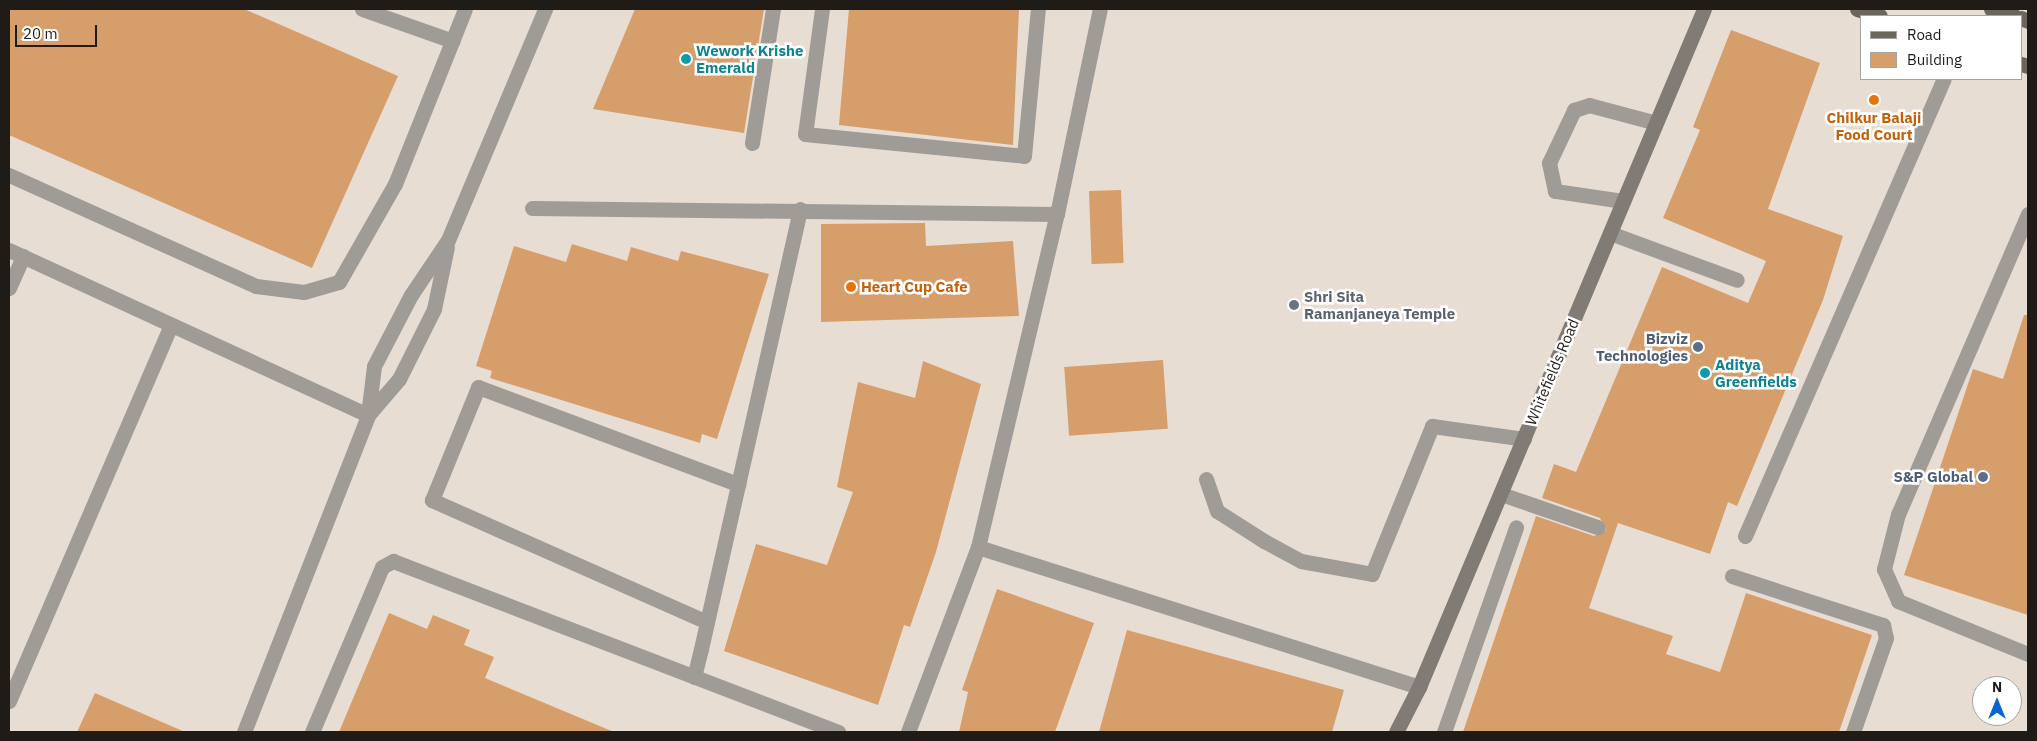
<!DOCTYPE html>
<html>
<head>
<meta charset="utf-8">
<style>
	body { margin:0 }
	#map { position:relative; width:2037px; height:741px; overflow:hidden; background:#e8ddd3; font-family:"IBM Plex Sans",sans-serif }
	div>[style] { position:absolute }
	.building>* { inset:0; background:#d69e6b; transform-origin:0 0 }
	.lane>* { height:15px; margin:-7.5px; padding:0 7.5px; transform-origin:7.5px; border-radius:7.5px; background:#9f9c97 }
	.street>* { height:15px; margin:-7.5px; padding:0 7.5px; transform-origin:7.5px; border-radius:7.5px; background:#9f9c97 }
	.secondary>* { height:15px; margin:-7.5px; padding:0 7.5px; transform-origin:7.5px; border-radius:7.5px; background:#807c75 }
	.primary>* { height:15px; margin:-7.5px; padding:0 7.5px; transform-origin:7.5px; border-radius:7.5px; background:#6a665c }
	.dots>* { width:14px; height:14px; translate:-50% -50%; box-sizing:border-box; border:2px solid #fff; border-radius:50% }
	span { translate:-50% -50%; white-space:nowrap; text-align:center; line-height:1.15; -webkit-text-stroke:5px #fff; paint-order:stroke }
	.culture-label { font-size:15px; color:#0d838f; font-weight:700 }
	.left { translate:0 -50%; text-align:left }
	.food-label { font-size:15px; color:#c56008; font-weight:700 }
	.worship-label { font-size:15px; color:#5b616d; font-weight:700 }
	.service-label { font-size:15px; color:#4e5e75; font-weight:700 }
	.right { translate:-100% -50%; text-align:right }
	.street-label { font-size:15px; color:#1f1b17 }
	.frame { position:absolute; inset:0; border:10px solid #1f1b17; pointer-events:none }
	.legend { position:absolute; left:1860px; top:15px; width:162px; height:65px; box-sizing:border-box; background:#fff; border:1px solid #a5a4a2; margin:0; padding:6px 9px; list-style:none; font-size:15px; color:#1f1b17 }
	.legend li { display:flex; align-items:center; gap:10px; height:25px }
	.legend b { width:25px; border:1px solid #a5a4a2 }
	.north { position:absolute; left:1972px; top:676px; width:50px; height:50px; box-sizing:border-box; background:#fff; border:1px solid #a5a4a2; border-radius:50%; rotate:0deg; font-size:14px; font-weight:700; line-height:20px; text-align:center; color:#1f1b17 }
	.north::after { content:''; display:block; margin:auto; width:18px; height:22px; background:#0b64cd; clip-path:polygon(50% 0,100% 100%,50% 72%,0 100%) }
	.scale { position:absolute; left:15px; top:25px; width:82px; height:22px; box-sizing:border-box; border:2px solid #1f1b17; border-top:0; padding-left:6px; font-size:15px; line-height:18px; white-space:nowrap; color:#1f1b17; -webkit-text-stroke:4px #fff; paint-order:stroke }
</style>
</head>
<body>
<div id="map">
	<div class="building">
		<div style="clip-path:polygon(9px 9px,244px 9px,398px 76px,312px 268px,9px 135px)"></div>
		<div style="clip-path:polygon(635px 9px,764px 9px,744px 133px,593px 109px)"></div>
		<div style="clip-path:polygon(849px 9px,1019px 9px,1013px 145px,839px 125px)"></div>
		<div style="clip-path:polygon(1731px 30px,1820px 63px,1768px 209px,1843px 236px,1823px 300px,1737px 506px,1728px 502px,1710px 554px,1618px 523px,1589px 608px,1673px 636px,1666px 654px,1720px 672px,1746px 593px,1872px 635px,1839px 732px,1463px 732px,1536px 516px,1594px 536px,1606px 530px,1600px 518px,1542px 498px,1554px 464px,1576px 472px,1662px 267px,1748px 303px,1766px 261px,1663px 218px,1700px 130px,1693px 127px)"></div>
		<div style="left:1121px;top:190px;width:73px;height:32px;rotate:88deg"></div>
		<div style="clip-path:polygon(925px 223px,926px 246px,1013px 241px,1019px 316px,821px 322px,821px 224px)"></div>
		<div style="clip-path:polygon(572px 244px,627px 261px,631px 247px,678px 261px,681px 251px,769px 274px,717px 439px,702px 434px,700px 443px,490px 378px,492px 371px,476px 366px,514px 246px,566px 262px)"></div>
		<div style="clip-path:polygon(2024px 315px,2028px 315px,2028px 615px,1904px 575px,1973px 369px,2003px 379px)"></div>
		<div style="left:1163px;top:360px;width:69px;height:99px;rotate:86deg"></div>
		<div style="clip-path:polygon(923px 361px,981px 384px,936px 552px,910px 627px,904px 625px,878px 705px,724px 651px,756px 544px,827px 565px,853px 492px,837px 487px,858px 382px,915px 398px)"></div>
		<div style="clip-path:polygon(997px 589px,1094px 623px,1055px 732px,959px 732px,968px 692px,962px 690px)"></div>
		<div style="clip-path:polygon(389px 613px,427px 629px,433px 615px,470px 630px,464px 645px,494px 657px,485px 678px,614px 732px,339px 732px)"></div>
		<div style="clip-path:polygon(1127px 630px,1344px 690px,1332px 732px,1099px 732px)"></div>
		<div style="clip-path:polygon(95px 693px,185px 732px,77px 732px)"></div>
	</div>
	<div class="lane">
		<div style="left:362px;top:9px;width:96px;rotate:19.4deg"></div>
		<div style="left:822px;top:9px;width:126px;rotate:97.7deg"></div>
		<div style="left:805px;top:134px;width:220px;rotate:5.7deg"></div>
		<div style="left:1024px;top:156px;width:148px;rotate:-84.6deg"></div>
		<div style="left:752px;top:143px;width:136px;rotate:-81.1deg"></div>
		<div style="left:9px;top:175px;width:271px;rotate:24.2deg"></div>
		<div style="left:256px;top:286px;width:48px;rotate:7.1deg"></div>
		<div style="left:304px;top:292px;width:36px;rotate:-16deg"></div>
		<div style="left:339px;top:282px;width:113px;rotate:-60.3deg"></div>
		<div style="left:395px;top:184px;width:188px;rotate:-68.2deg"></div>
		<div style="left:1623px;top:201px;width:69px;rotate:-171.6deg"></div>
		<div style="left:1555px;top:191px;width:29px;rotate:-102deg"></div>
		<div style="left:1549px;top:163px;width:59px;rotate:-64.7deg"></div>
		<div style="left:1574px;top:110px;width:16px;rotate:-18deg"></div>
		<div style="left:1589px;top:105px;width:69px;rotate:15deg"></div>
		<div style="left:2028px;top:214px;width:327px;rotate:113.4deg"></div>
		<div style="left:1898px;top:514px;width:57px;rotate:104.3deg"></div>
		<div style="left:1884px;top:569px;width:35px;rotate:66deg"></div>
		<div style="left:1898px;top:601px;width:140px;rotate:22.2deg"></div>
		<div style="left:1206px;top:479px;width:34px;rotate:71deg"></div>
		<div style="left:1217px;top:511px;width:56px;rotate:32.6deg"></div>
		<div style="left:1264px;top:541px;width:42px;rotate:28.4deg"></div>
		<div style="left:1301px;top:561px;width:72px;rotate:10.4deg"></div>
		<div style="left:1372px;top:574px;width:160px;rotate:-67.9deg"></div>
		<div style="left:1432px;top:426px;width:93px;rotate:8deg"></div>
		<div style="left:707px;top:622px;width:301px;rotate:-156.1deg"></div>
		<div style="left:432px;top:500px;width:122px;rotate:-67.8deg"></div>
		<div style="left:478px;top:387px;width:278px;rotate:20.5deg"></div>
		<div style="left:694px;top:677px;width:29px;rotate:-76deg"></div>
		<div style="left:312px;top:732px;width:179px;rotate:-67deg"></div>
		<div style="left:382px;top:567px;width:13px;rotate:-29deg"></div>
		<div style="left:393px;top:561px;width:477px;rotate:21deg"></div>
	</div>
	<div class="street">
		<div style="left:532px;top:208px;width:525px;rotate:0.65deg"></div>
		<div style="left:1610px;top:233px;width:135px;rotate:20.3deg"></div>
		<div style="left:9px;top:250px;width:395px;rotate:24.7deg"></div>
		<div style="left:9px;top:288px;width:35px;rotate:-66deg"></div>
		<div style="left:368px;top:415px;width:48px;rotate:-49.3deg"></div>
		<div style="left:399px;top:379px;width:78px;rotate:-63.4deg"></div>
		<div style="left:434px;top:309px;width:63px;rotate:-78.2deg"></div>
		<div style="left:1501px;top:494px;width:102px;rotate:19deg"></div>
		<div style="left:1745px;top:536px;width:498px;rotate:-66.5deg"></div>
		<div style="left:978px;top:547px;width:463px;rotate:17.6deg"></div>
		<div style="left:1732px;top:576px;width:159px;rotate:18deg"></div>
		<div style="left:1883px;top:625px;width:13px;rotate:77deg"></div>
		<div style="left:1886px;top:638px;width:100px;rotate:109.3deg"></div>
		<div style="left:701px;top:649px;width:451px;rotate:-77.3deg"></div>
		<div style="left:9px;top:701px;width:409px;rotate:-66.7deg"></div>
		<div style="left:244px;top:732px;width:340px;rotate:-68.6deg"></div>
		<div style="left:368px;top:415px;width:49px;rotate:-83deg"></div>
		<div style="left:374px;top:366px;width:80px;rotate:-62.5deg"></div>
		<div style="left:411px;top:295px;width:66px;rotate:-56.1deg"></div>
		<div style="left:448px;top:240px;width:251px;rotate:-67.2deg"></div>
		<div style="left:908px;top:732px;width:198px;rotate:-69.3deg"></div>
		<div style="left:978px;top:547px;width:342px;rotate:-76.7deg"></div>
		<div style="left:1057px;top:214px;width:209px;rotate:-78.2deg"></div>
		<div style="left:1444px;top:732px;width:217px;rotate:-70.6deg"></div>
	</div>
	<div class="secondary">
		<div style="left:1396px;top:732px;width:51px;rotate:-62.9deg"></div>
		<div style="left:1419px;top:687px;width:735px;rotate:-67.2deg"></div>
	</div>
	<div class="primary">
		<div style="left:1857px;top:9px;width:24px;rotate:17deg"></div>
		<div style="left:1991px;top:9px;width:24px;rotate:17deg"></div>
		<div style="left:2021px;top:18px;width:8px;rotate:23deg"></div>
		<div style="left:2021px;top:64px;width:7px;rotate:16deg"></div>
	</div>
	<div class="dots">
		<div style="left:686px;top:59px;background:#0f9aa8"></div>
		<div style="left:1874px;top:100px;background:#e8710a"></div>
		<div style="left:851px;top:287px;background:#e8710a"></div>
		<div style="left:1294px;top:305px;background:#6b7280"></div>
		<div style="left:1698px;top:347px;background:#5c6f8a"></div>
		<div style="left:1705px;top:373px;background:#0f9aa8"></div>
		<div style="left:1983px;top:477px;background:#5c6f8a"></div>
	</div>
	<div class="culture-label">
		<span class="left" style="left:696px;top:59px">Wework Krishe<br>Emerald</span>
		<span class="left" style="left:1715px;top:373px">Aditya<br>Greenfields</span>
	</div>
	<div class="food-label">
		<span style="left:1874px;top:126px">Chilkur Balaji<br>Food Court</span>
		<span class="left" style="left:861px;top:287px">Heart Cup Cafe</span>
	</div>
	<div class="worship-label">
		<span class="left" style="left:1304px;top:305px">Shri Sita<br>Ramanjaneya Temple</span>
	</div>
	<div class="service-label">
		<span class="right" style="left:1688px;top:347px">Bizviz<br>Technologies</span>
		<span class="right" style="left:1973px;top:477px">S&amp;P Global</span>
	</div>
	<div class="street-label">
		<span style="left:1552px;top:372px;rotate:-67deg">Whitefields Road</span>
	</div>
	<div class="frame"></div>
	<ul class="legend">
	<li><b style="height:6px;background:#6a665c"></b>Road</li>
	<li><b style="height:14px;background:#d69e6b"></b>Building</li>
	</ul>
	<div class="north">N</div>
	<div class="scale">20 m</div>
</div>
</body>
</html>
